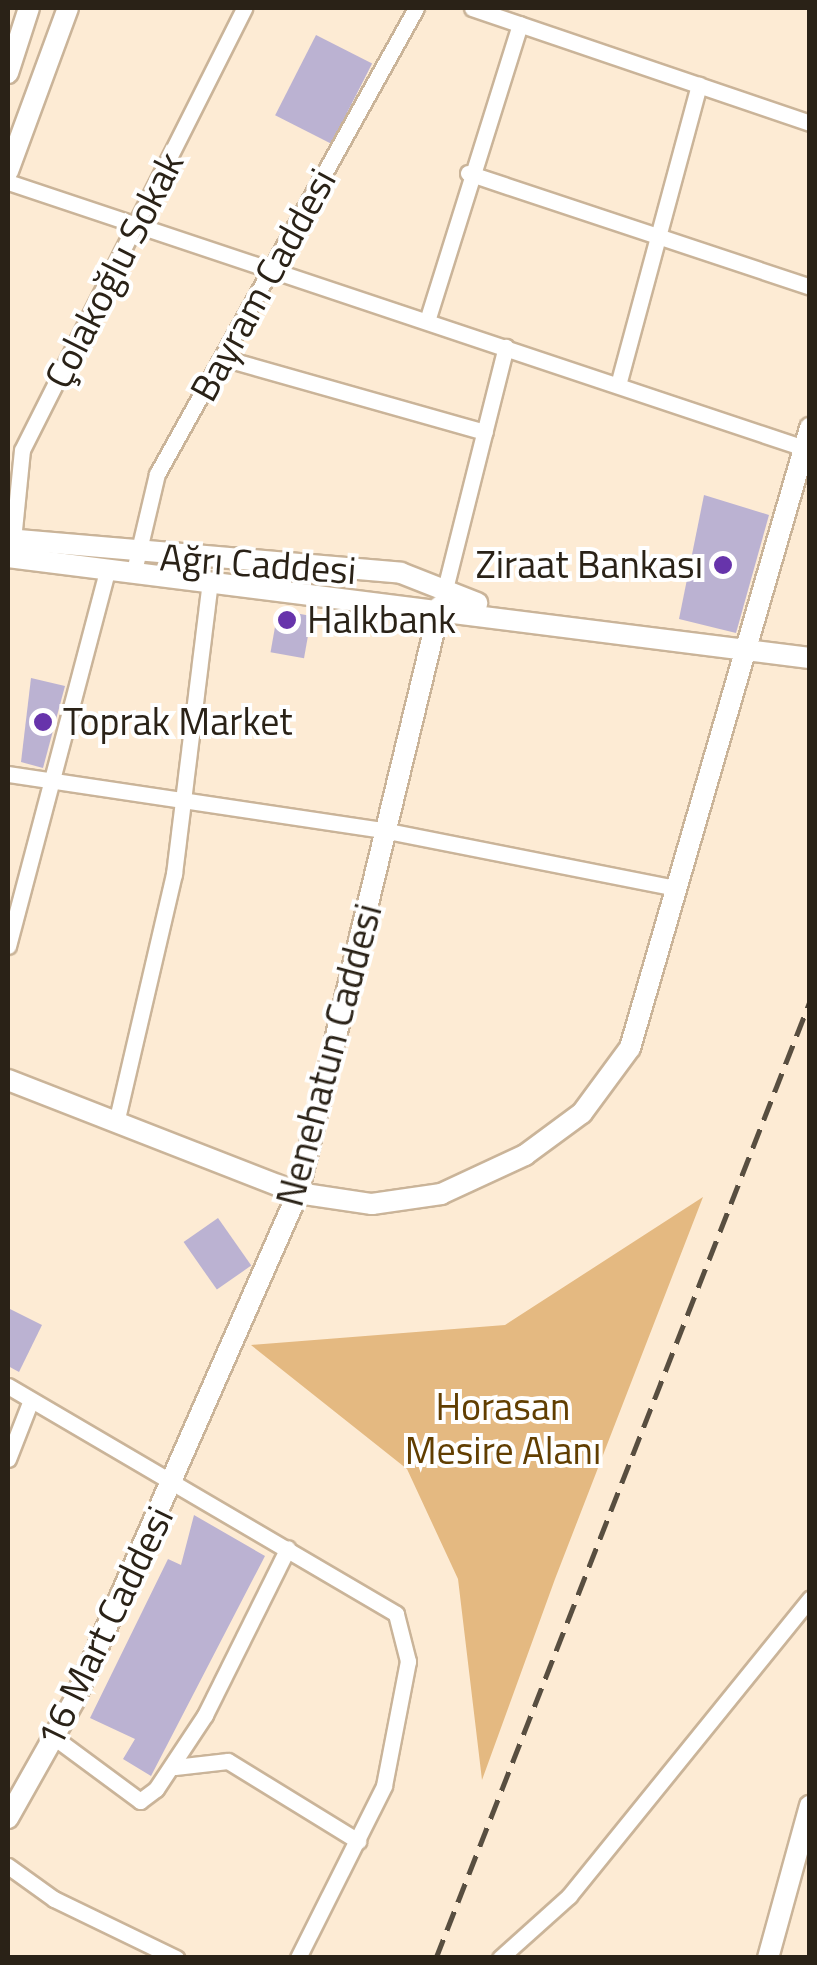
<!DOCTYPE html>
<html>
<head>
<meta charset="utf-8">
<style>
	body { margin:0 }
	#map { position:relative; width:817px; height:1965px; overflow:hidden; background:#fdebd4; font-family:"Titillium Web",sans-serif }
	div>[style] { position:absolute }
	.green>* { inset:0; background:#e4b981 }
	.building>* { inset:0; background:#bbb2d2; transform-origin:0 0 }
	.roads { filter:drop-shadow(2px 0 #cab499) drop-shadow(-2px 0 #cab499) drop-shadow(0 2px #cab499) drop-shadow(0 -2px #cab499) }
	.street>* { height:15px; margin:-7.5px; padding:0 7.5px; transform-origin:7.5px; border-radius:7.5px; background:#fff }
	.secondary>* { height:20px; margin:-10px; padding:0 10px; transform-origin:10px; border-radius:10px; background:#fff }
	.rail>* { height:5px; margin-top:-2.5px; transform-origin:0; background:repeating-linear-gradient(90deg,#584e40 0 20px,transparent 0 30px) }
	.dots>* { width:28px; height:28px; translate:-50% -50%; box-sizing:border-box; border:5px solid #fff; border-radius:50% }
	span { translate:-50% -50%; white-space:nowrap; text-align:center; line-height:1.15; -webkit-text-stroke:8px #fff; paint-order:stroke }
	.street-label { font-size:38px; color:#2a2217 }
	.poi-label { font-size:38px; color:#2a2217 }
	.right { translate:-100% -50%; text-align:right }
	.left { translate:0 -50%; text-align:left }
	.park-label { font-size:38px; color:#613e01 }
	.frame { position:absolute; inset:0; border:10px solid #2a2217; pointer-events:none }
</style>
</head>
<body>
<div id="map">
	<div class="green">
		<div style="clip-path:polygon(703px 1197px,555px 1579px,482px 1780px,458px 1579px,407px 1469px,251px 1345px,505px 1325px)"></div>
	</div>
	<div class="building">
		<div style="left:316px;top:35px;width:63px;height:90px;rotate:27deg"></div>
		<div style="clip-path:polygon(704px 495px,769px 515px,736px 633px,679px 619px)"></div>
		<div style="left:278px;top:610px;width:34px;height:43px;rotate:10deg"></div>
		<div style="clip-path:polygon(31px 678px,65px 686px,43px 768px,21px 762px)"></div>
		<div style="left:218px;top:1218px;width:58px;height:42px;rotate:55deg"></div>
		<div style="clip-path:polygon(8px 1308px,42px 1325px,19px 1372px,8px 1366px)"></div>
		<div style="clip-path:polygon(194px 1515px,265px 1556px,151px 1776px,123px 1759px,135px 1739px,90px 1718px,168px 1559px,181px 1565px)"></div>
	</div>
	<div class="roads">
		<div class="street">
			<div style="left:472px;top:8px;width:357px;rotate:18.8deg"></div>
			<div style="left:468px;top:173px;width:360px;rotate:18.4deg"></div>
			<div style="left:8px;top:182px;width:839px;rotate:18.48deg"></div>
			<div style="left:427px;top:321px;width:311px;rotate:-72.6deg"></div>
			<div style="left:223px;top:358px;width:272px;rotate:15.8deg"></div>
			<div style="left:618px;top:385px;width:311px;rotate:-74.9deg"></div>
			<div style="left:13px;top:540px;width:90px;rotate:-84.3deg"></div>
			<div style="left:22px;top:450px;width:495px;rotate:-63.3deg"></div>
			<div style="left:134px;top:571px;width:100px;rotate:-76.7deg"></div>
			<div style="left:157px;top:474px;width:533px;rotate:-60.93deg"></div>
			<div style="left:443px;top:597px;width:258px;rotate:-75.9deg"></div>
			<div style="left:8px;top:774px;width:384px;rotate:8.5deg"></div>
			<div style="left:388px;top:831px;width:295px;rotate:11.2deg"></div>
			<div style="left:8px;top:946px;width:391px;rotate:-75.2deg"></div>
			<div style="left:116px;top:1123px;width:256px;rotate:-76.9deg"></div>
			<div style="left:174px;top:874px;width:296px;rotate:-83deg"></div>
			<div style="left:8px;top:1386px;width:450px;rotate:30.4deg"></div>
			<div style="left:396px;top:1614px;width:49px;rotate:75.7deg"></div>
			<div style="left:408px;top:1661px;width:127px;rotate:100.9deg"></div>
			<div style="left:384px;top:1786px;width:192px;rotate:116.6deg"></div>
			<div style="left:8px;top:1459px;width:63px;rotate:-68.7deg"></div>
			<div style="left:55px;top:1738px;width:106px;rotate:36.5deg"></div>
			<div style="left:140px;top:1801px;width:20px;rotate:-37deg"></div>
			<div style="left:156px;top:1789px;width:89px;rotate:-56.5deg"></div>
			<div style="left:205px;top:1715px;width:186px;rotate:-63.6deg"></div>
			<div style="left:175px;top:1767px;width:53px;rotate:-6.5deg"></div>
			<div style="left:228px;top:1761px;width:153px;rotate:31.6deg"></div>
			<div style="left:8px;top:1866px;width:57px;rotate:35.7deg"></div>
			<div style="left:54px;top:1899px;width:136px;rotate:25.8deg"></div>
			<div style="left:500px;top:1958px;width:93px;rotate:-41.9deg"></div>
			<div style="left:569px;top:1896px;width:383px;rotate:-51deg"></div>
		</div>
		<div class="secondary">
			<div style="left:8px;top:73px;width:68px;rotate:-72.1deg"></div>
			<div style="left:8px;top:171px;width:174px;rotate:-69.8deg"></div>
			<div style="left:8px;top:539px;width:394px;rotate:4.9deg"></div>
			<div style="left:401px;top:573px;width:82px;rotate:21.5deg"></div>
			<div style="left:8px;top:557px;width:808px;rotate:7.18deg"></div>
			<div style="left:8px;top:1080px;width:311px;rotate:21.3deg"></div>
			<div style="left:298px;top:1193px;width:75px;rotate:8.5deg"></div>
			<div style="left:372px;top:1204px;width:70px;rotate:-8.2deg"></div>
			<div style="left:441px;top:1194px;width:93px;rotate:-24.9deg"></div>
			<div style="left:525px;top:1155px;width:71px;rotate:-36.4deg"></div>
			<div style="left:582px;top:1113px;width:81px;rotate:-53.6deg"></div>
			<div style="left:630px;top:1048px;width:646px;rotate:-73.81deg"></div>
			<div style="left:8px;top:1818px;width:137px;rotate:-60.6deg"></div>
			<div style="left:75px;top:1699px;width:553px;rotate:-66.22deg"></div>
			<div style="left:298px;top:1193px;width:604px;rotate:-76.4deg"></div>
			<div style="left:768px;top:1958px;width:158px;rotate:-74.6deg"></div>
		</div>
	</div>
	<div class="rail">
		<div style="left:436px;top:1958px;width:1027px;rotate:-68.65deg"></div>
	</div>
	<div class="dots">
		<div style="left:723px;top:565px;background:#6734ab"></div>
		<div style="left:287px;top:620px;background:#6734ab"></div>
		<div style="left:43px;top:722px;background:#6734ab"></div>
	</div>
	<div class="street-label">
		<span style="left:114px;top:270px;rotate:-63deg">Çolakoğlu Sokak</span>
		<span style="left:263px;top:285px;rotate:-61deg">Bayram Caddesi</span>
		<span style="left:258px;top:564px;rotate:4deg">Ağrı Caddesi</span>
		<span style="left:329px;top:1055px;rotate:-75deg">Nenehatun Caddesi</span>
		<span style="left:105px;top:1627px;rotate:-64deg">16 Mart Caddesi</span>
	</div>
	<div class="poi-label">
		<span class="right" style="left:703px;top:565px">Ziraat Bankası</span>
		<span class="left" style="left:307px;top:620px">Halkbank</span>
		<span class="left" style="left:63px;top:722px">Toprak Market</span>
	</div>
	<div class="park-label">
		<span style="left:503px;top:1429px">Horasan<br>Mesire Alanı</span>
	</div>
	<div class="frame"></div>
</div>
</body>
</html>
